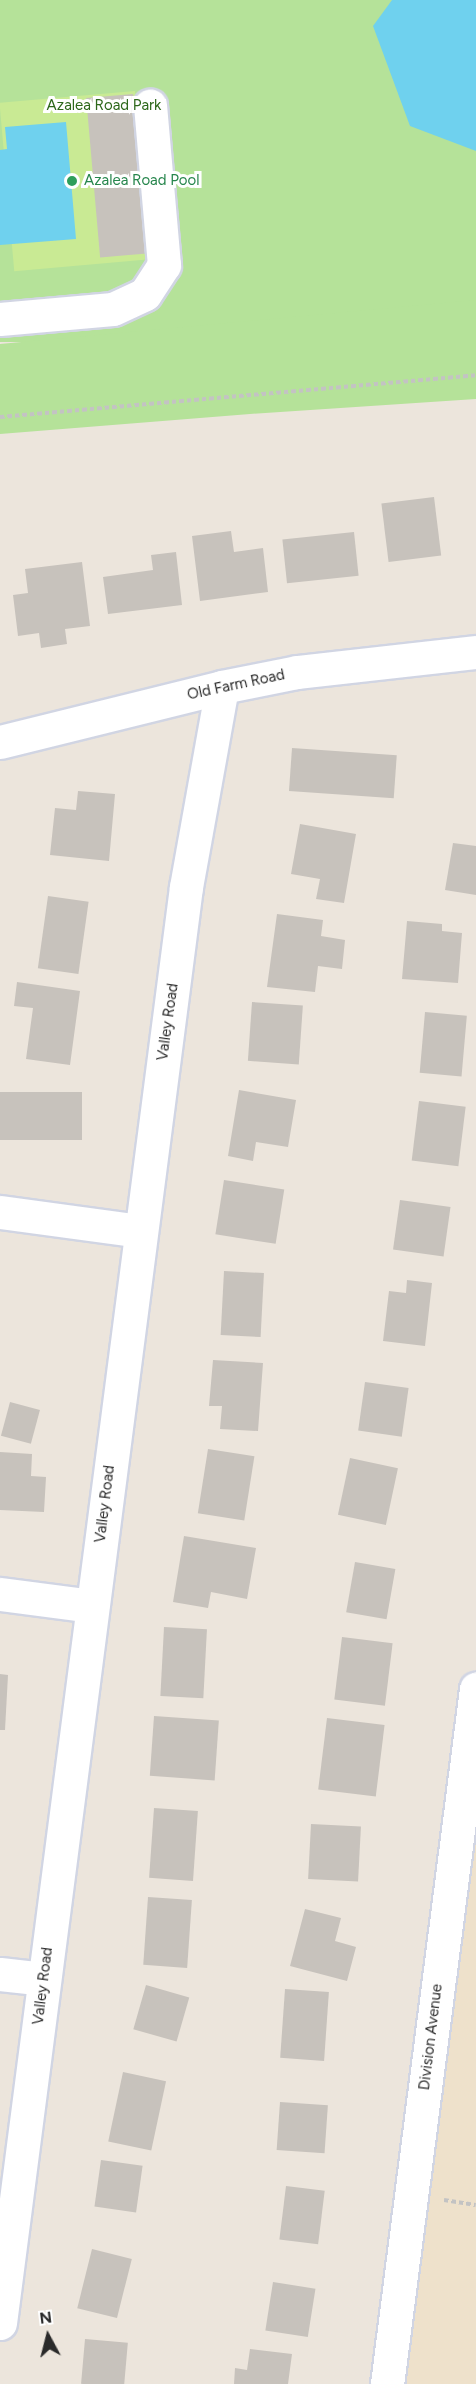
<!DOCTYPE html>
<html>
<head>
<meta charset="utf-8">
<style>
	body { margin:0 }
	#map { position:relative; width:476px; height:2384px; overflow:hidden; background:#ece5dc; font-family:Figtree,sans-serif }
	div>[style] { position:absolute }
	.education>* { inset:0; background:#eee1cb }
	.green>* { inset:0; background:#b5e299; transform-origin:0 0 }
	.pitch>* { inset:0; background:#c9ea94; transform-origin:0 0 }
	.water>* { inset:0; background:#6fd1ee }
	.building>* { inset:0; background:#c7c2bc; transform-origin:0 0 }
	.path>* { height:4px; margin-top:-2px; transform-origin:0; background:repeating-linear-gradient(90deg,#c3c3c3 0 4.5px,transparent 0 7.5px) }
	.roads { filter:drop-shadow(2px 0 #d1d5e3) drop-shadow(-2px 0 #d1d5e3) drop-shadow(0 2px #d1d5e3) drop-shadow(0 -2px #d1d5e3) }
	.minor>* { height:33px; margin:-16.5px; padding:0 16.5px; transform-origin:16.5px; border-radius:16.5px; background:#fff }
	.dots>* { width:16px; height:16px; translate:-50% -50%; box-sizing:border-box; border:3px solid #fff; border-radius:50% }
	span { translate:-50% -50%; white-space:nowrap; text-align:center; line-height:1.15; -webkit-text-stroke:6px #fff; paint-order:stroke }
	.park-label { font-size:15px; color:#2d671a }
	.leisure-label { font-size:15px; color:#27864d }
	.left { translate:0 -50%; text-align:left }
	.street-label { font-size:15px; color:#2a2a2a }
	.north { position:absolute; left:18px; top:2306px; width:60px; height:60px; -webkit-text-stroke:4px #fff; paint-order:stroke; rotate:353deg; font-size:16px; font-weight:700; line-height:24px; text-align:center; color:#2a2a2a }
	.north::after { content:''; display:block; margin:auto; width:21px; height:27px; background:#2a2a2a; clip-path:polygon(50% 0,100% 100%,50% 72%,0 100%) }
</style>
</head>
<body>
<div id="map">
	<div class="education">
		<div style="clip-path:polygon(476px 1821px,476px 2384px,397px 2384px)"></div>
	</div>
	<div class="green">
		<div style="left:0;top:0;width:476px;height:342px"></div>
		<div style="clip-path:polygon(476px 300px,476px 399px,250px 414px,0 434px,0 344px)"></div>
	</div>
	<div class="pitch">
		<div style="left:135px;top:91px;width:169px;height:136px;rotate:85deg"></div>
	</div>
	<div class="water">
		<div style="clip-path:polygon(392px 0,476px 0,476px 151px,410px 126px,373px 26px)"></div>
		<div style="clip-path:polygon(66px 122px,76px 239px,0 245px,0 150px,7px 149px,5px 127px)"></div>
	</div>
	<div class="building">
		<div style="left:133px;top:94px;width:160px;height:47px;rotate:85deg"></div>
		<div style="left:434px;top:497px;width:59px;height:53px;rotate:83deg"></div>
		<div style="clip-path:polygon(231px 531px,234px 552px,263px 548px,268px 592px,200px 601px,192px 536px)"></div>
		<div style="left:354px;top:532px;width:44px;height:72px;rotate:84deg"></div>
		<div style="clip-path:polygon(176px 552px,182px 605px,108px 614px,103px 577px,153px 570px,151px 555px)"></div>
		<div style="clip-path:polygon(82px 562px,90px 626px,65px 629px,67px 644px,41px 648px,39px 633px,18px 636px,13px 595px,28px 593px,25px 569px)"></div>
		<div style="left:292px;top:748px;width:105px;height:43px;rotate:4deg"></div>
		<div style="clip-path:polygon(78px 791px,115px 794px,109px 861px,50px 855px,55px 808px,76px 810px)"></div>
		<div style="clip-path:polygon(300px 824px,356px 834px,344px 903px,316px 899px,320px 879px,291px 874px)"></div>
		<div style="clip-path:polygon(453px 843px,476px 846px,476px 895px,445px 890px)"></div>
		<div style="left:48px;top:896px;width:41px;height:73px;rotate:8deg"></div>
		<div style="clip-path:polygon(277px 914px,323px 920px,321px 936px,345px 940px,342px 969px,318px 966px,315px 992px,267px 987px)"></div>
		<div style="clip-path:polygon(407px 921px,442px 924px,442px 931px,462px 933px,458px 983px,402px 979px)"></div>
		<div style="clip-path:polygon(17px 982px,80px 991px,70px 1065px,26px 1059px,33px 1008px,14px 1006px)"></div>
		<div style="left:252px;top:1002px;width:51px;height:59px;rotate:4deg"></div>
		<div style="left:425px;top:1012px;width:42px;height:61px;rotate:5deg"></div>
		<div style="clip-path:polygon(239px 1090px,296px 1100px,288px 1147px,256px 1142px,253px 1161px,228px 1156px)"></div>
		<div style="left:0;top:1092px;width:82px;height:48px"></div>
		<div style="left:419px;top:1101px;width:47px;height:60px;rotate:7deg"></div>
		<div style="left:224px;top:1180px;width:61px;height:55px;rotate:9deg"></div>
		<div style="left:400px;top:1200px;width:51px;height:50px;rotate:8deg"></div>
		<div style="left:224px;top:1271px;width:40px;height:64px;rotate:3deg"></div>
		<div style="clip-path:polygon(407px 1280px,432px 1283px,425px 1346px,383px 1341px,389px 1291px,406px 1293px)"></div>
		<div style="clip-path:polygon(213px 1360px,263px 1363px,258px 1431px,220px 1429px,222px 1406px,209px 1406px)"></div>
		<div style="left:365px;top:1382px;width:44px;height:49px;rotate:8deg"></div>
		<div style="left:10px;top:1402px;width:31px;height:35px;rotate:15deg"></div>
		<div style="left:208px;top:1449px;width:47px;height:65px;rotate:9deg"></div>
		<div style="clip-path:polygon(0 1452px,32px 1454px,31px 1476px,46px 1477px,44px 1512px,0 1510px)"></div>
		<div style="left:350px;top:1458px;width:49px;height:58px;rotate:12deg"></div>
		<div style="clip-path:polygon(184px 1536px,256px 1548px,247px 1599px,211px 1592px,208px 1608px,173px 1602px)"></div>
		<div style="left:355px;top:1562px;width:41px;height:51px;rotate:10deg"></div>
		<div style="left:164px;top:1627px;width:43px;height:69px;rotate:3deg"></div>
		<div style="left:342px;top:1637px;width:51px;height:63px;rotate:7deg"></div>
		<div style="clip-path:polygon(0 1674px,8px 1675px,5px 1730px,0 1730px)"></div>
		<div style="left:154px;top:1716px;width:65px;height:60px;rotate:4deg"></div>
		<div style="left:327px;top:1718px;width:58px;height:72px;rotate:7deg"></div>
		<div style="left:154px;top:1808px;width:44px;height:70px;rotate:4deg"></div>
		<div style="left:311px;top:1824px;width:50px;height:55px;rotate:3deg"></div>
		<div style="left:148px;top:1897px;width:44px;height:68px;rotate:4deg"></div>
		<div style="clip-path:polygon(305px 1909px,341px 1918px,335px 1941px,356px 1947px,347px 1981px,290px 1966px)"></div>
		<div style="left:146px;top:1985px;width:45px;height:46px;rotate:16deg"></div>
		<div style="left:285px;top:1989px;width:44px;height:69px;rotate:4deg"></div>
		<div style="left:123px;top:2072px;width:44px;height:71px;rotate:12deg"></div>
		<div style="left:280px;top:2102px;width:48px;height:48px;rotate:4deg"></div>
		<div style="left:101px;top:2160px;width:42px;height:47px;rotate:8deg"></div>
		<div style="left:286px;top:2186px;width:39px;height:54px;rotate:7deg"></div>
		<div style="left:92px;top:2249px;width:41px;height:61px;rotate:14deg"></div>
		<div style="left:273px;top:2282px;width:43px;height:49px;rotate:9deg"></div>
		<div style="left:85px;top:2339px;width:43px;height:45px;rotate:5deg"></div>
		<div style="clip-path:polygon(250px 2349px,292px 2354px,288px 2384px,234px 2384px,235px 2368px,247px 2370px)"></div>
	</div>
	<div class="path">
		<div style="left:0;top:417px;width:478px;rotate:-5deg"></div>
		<div style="left:444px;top:2200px;width:32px;rotate:9deg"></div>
	</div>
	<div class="roads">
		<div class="minor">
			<div style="left:0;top:319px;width:113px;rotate:-5.1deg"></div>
			<div style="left:113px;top:309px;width:35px;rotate:-25deg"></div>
			<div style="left:145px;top:294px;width:35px;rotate:-57deg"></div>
			<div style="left:164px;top:265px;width:160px;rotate:-95deg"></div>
			<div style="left:0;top:742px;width:229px;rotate:-13.9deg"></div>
			<div style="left:222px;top:687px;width:76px;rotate:-11.3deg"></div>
			<div style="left:297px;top:672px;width:180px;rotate:-6.4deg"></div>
			<div style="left:0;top:1212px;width:142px;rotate:7.7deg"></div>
			<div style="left:0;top:1594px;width:93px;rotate:7.4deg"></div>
			<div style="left:0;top:1974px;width:44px;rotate:6.5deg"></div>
			<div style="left:0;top:2323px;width:1448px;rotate:-82.62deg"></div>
			<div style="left:186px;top:887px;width:203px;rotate:-79.8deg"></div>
			<div style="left:387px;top:2384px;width:701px;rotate:-82.7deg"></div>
		</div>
	</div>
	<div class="dots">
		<div style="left:72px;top:181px;background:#2e9e5b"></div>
	</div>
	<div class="park-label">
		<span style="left:104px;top:106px">Azalea Road Park</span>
	</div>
	<div class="leisure-label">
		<span class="left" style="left:84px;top:181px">Azalea Road Pool</span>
	</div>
	<div class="street-label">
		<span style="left:236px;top:685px;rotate:-12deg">Old Farm Road</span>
		<span style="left:168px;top:1022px;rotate:-82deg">Valley Road</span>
		<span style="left:105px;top:1504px;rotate:-83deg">Valley Road</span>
		<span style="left:43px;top:1986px;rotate:-83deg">Valley Road</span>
		<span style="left:431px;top:2037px;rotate:-83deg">Division Avenue</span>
	</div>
	<div class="north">N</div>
</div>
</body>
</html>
